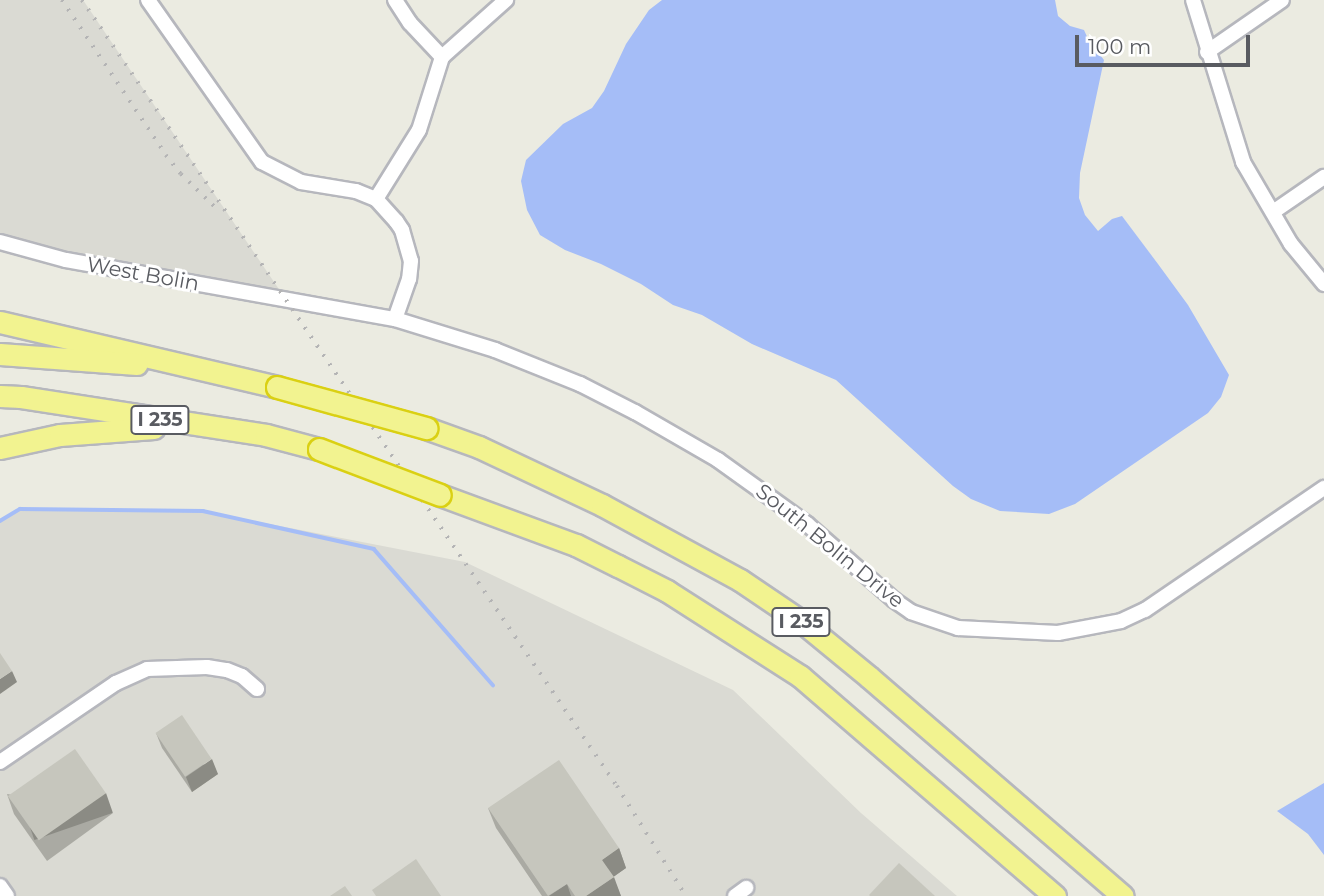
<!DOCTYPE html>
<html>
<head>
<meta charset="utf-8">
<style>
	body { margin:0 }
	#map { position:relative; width:1324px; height:896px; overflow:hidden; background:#ebebe1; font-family:Montserrat,sans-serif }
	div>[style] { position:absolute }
	.industrial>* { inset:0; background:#dadad3 }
	.water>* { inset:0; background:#a5bdf7 }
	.stream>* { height:3.5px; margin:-1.75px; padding:0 1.75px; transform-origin:1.75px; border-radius:1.75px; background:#a5bdf7 }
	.roads { filter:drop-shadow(2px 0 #b6b7bd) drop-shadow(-2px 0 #b6b7bd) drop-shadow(0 2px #b6b7bd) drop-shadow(0 -2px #b6b7bd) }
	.minor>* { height:14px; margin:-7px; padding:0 7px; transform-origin:7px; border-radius:7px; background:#fff }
	.highway>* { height:21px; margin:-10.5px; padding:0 10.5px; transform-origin:10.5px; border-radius:10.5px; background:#f2f390 }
	.rail>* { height:3.5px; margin-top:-1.75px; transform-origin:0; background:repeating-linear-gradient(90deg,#b4b4b5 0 2px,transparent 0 11px) }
	.bridges { filter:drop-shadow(2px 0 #dad013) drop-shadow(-2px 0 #dad013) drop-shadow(0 2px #dad013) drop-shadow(0 -2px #dad013) }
	.highway-bridge>* { height:21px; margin:-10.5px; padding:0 10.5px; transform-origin:10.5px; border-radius:10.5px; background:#f2f390 }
	.wall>* { inset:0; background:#aaaaa3 }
	.shaded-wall>* { inset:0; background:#8b8b84; transform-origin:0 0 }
	.building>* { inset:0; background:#c6c6bd; transform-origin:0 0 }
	span { translate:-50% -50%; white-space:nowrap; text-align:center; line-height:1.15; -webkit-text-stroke:6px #fff; paint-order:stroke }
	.shield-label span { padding:2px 5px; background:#fff; border:2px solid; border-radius:5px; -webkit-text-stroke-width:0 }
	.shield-label { font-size:19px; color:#595b61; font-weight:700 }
	.street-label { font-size:21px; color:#595b61 }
	.scale { position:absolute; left:1075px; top:35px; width:175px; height:32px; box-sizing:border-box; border:4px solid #595b61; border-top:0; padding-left:9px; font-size:21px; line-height:24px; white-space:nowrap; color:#595b61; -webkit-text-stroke:5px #fff; paint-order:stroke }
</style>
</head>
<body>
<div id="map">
	<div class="industrial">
		<div style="clip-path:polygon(0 0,83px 0,293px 310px,0 238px)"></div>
		<div style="clip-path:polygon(55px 508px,203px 511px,465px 562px,733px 690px,861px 813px,957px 896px,5px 896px,0 889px,0 522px,20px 509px)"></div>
	</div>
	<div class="water">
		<div style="clip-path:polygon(662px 0,1055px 0,1058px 16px,1070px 26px,1084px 30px,1089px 41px,1104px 60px,1080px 173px,1079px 198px,1085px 215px,1098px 231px,1112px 219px,1122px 216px,1158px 264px,1188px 305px,1229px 375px,1221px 397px,1208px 413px,1075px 504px,1049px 514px,1000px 511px,971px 499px,953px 486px,836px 380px,752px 344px,702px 315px,673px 305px,641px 284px,601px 264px,565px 250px,540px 235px,527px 210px,521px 181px,526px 160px,563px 124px,592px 108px,604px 91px,626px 44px,649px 10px)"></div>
		<div style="clip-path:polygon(1324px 783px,1324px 855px,1308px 834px,1277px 811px)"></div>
	</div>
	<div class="stream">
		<div style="left:0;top:521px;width:23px;rotate:-31deg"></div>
		<div style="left:20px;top:509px;width:183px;rotate:0.6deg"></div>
		<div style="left:203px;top:511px;width:175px;rotate:12.5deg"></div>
		<div style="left:374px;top:549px;width:181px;rotate:48.8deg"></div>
	</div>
	<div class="roads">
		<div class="minor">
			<div style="left:148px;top:0;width:198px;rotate:54.9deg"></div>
			<div style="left:262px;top:162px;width:44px;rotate:27.1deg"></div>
			<div style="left:301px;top:182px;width:56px;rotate:9.3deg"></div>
			<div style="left:356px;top:191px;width:22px;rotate:22deg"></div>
			<div style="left:376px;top:199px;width:30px;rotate:48deg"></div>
			<div style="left:396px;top:221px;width:11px;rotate:56deg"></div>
			<div style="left:402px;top:230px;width:32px;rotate:74deg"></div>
			<div style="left:411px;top:261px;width:18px;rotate:96deg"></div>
			<div style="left:409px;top:279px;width:42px;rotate:109.3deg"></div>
			<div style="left:395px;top:0;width:27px;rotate:57deg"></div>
			<div style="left:410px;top:23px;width:47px;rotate:46.7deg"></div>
			<div style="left:1193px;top:0;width:170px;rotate:72.8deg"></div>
			<div style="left:1243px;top:162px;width:95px;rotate:59.7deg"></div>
			<div style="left:1291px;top:244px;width:52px;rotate:50.5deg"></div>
			<div style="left:1207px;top:52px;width:91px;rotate:-34.7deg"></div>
			<div style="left:376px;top:199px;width:81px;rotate:-58.1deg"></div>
			<div style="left:419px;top:130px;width:77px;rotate:-72.5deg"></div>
			<div style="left:442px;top:57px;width:86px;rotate:-41.7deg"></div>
			<div style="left:1273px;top:212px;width:62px;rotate:-34.5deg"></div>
			<div style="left:0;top:242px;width:68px;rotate:15.3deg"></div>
			<div style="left:66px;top:260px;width:334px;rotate:10.2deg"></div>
			<div style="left:395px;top:319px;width:105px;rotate:17.2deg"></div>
			<div style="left:495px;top:350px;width:92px;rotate:21.8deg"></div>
			<div style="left:580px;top:384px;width:62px;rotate:27deg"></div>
			<div style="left:635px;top:412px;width:96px;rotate:30deg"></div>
			<div style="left:718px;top:460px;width:110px;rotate:35.7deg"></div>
			<div style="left:807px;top:524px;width:116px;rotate:41.1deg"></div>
			<div style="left:894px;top:600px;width:21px;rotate:35deg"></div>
			<div style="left:911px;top:612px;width:50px;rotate:18.8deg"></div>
			<div style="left:958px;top:628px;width:100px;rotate:2.9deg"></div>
			<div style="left:1058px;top:633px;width:64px;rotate:-10.8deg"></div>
			<div style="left:1121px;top:621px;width:26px;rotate:-25deg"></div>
			<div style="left:1145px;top:610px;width:217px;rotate:-34.3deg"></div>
			<div style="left:0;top:762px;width:140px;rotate:-34.3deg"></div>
			<div style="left:116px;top:683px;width:34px;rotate:-24deg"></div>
			<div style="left:147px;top:669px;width:60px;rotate:-1.9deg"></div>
			<div style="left:207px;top:667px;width:20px;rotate:9deg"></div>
			<div style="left:227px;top:670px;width:16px;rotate:22deg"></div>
			<div style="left:242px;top:676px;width:20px;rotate:41deg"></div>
			<div style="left:0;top:886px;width:12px;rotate:55deg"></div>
			<div style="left:735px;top:896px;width:14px;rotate:-36deg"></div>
		</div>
		<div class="highway">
			<div style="left:0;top:322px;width:285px;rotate:13.2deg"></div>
			<div style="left:0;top:354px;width:137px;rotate:4.2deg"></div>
			<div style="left:0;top:396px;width:21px;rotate:3deg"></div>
			<div style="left:21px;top:397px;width:248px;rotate:8.8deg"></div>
			<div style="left:266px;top:435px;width:55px;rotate:14.8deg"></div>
			<div style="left:426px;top:428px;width:56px;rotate:19.7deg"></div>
			<div style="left:479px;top:447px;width:136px;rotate:25.2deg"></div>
			<div style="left:602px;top:505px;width:157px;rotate:28.5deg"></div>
			<div style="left:740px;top:580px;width:75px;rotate:34.1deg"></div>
			<div style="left:802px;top:622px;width:87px;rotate:39.4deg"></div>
			<div style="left:869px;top:677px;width:335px;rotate:40.8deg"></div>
			<div style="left:0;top:448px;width:61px;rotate:-12.2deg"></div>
			<div style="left:60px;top:435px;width:94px;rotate:-4.3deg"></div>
			<div style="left:440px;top:495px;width:145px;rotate:20.2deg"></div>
			<div style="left:576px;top:545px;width:47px;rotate:26.6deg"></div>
			<div style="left:618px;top:566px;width:55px;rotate:27deg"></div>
			<div style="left:667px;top:591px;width:158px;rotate:32.6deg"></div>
			<div style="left:800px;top:676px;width:337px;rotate:40.8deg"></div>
		</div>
	</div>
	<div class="rail">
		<div style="left:62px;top:0;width:187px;rotate:56.1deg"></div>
		<div style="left:166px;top:155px;width:24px;rotate:52deg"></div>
		<div style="left:181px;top:174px;width:52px;rotate:44.2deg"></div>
		<div style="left:82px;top:0;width:951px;rotate:55.76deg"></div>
		<div style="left:617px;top:786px;width:130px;rotate:57.9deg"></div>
	</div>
	<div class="bridges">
		<div class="highway-bridge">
			<div style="left:277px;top:387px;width:155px;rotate:15.4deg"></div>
			<div style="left:319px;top:449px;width:129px;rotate:20.8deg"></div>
		</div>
	</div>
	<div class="wall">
		<div style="clip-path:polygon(156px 733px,218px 774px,192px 792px,162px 748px)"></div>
		<div style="clip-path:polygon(7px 794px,113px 813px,47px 861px,14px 814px)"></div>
		<div style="clip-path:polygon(488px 808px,619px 848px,626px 868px,613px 877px,621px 896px,542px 896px,496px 828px)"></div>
	</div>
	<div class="shaded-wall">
		<div style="clip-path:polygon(12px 671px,17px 682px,0 694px,0 679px)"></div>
		<div style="clip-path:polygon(212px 759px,218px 774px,192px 792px,186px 777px)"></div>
		<div style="left:106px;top:793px;width:21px;height:83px;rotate:71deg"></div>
		<div style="clip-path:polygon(619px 848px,626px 868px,609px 880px,602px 860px)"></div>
		<div style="clip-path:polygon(614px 877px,621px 896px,586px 896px)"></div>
		<div style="clip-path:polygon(567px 884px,571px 896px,549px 896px)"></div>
	</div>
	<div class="building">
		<div style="clip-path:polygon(0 653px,12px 671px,0 679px)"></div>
		<div style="left:182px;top:715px;width:53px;height:32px;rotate:56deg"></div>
		<div style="left:75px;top:749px;width:54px;height:82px;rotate:55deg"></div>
		<div style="clip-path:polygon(559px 760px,619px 848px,602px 860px,614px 877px,586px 896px,575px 896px,567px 884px,548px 896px,488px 808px)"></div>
		<div style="clip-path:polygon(416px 859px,441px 896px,376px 896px,372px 890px)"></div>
		<div style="clip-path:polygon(899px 863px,935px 896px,870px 896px,869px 895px)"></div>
		<div style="clip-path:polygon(345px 886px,352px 896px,330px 896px)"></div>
	</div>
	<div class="shield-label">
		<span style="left:160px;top:420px">I 235</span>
		<span style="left:801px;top:622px">I 235</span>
	</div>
	<div class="street-label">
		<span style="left:143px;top:274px;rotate:10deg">West Bolin</span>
		<span style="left:830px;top:546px;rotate:39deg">South Bolin Drive</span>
	</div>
	<div class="scale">100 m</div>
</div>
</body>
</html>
